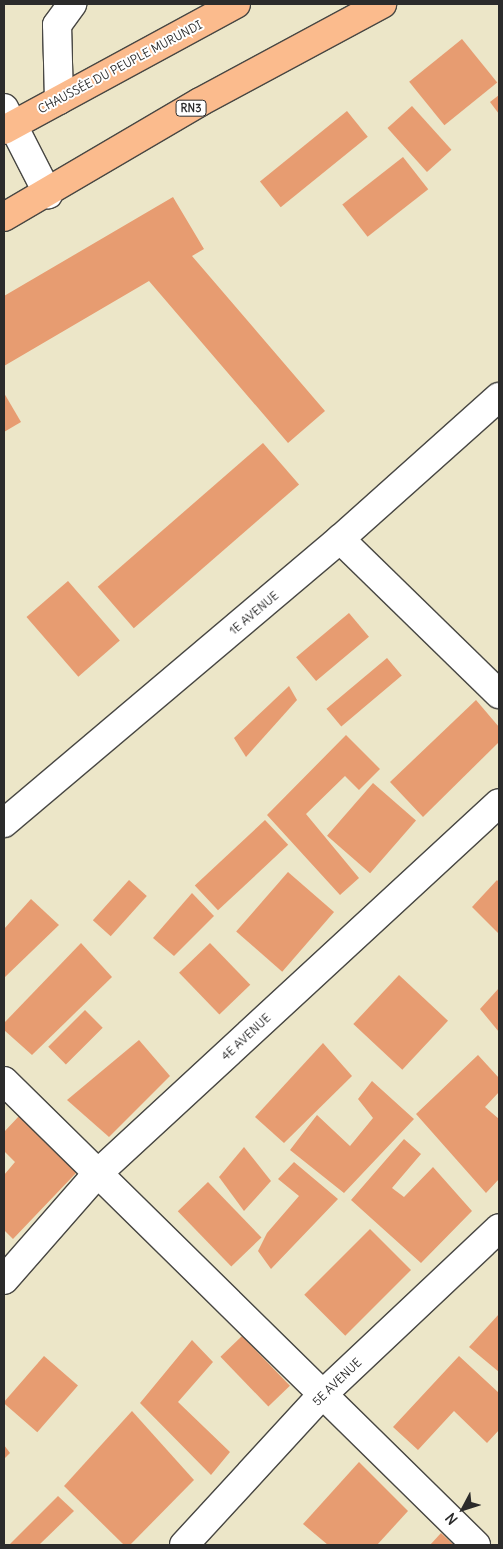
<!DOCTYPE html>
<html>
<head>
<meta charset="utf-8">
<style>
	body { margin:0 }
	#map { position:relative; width:503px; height:1549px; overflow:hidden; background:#ece6c8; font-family:Delius,sans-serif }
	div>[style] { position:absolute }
	.building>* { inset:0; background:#e79c71; transform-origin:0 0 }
	.roads { filter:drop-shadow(1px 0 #484743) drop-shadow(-1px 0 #484743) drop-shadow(0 1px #484743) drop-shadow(0 -1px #484743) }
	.minor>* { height:28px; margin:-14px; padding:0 14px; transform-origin:14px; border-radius:14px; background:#fff }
	.highway>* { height:28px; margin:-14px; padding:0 14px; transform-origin:14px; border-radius:14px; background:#fbbb8d }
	span { translate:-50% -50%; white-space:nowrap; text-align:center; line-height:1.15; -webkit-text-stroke:4px #fff; paint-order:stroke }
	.shield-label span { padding:1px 4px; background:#fff; border:1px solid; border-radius:4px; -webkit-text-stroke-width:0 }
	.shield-label { font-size:11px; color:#2b2b2b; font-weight:700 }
	.street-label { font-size:12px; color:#2b2b2b }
	.frame { position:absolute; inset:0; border:5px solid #2b2b2b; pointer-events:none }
	.north { position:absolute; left:438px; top:1484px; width:50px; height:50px; -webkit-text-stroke:4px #fff; paint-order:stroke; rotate:230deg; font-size:14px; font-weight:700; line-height:20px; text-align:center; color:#2b2b2b }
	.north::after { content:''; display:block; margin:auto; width:18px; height:22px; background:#2b2b2b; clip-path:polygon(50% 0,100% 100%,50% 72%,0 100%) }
</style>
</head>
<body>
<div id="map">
	<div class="building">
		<div style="left:462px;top:39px;width:56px;height:68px;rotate:51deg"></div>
		<div style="clip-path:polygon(499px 95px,499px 114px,490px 102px)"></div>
		<div style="left:412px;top:106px;width:59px;height:33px;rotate:48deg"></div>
		<div style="left:347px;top:111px;width:33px;height:112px;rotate:51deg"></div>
		<div style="left:403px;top:157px;width:41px;height:77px;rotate:52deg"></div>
		<div style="clip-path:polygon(173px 197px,204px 249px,192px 256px,325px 411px,288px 443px,149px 281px,4px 366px,4px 296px)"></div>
		<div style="clip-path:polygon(4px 393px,21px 422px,4px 432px)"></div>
		<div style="left:263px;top:443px;width:55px;height:219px;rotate:49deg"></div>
		<div style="left:68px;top:581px;width:79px;height:55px;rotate:49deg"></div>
		<div style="left:349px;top:613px;width:31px;height:69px;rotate:50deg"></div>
		<div style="left:387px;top:658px;width:23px;height:79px;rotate:50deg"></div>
		<div style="clip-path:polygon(289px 686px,297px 700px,246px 757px,234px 738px)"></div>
		<div style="clip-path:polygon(476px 700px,499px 727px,499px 742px,423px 817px,390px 782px)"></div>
		<div style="clip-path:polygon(346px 735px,380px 769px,359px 790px,345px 776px,306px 814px,359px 878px,340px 895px,267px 815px)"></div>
		<div style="left:373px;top:783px;width:57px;height:70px;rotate:41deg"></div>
		<div style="left:265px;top:820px;width:34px;height:96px;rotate:47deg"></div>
		<div style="left:288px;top:872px;width:61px;height:79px;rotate:41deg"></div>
		<div style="left:129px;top:880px;width:24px;height:54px;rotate:42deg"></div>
		<div style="clip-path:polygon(497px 880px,499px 882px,499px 934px,472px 907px)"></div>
		<div style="clip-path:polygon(192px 893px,214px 916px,174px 956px,153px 938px)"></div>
		<div style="clip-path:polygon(31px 899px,59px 925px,4px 978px,4px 929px)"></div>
		<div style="clip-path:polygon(81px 943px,112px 977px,32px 1055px,4px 1030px,4px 1023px)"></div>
		<div style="left:210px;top:943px;width:58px;height:43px;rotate:46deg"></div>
		<div style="left:399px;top:975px;width:67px;height:67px;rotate:43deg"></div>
		<div style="clip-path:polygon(499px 988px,499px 1032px,480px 1009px)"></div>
		<div style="left:85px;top:1010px;width:25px;height:52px;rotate:45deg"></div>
		<div style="clip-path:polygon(139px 1040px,170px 1076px,109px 1137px,67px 1100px)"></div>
		<div style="clip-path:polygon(323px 1043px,352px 1076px,284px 1143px,255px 1117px)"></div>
		<div style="clip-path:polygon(478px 1055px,499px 1078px,499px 1092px,485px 1107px,499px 1119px,499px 1179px,486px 1193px,416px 1114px)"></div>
		<div style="clip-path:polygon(372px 1081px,414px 1119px,344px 1193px,290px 1150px,317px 1115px,350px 1146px,373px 1118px,358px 1099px)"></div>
		<div style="clip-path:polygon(20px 1115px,76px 1173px,13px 1239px,4px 1230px,4px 1175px,15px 1162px,4px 1151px,4px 1132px)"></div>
		<div style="clip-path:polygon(404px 1139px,421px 1154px,392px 1188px,404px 1197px,433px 1167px,472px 1211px,421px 1263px,351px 1200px)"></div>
		<div style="clip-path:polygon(244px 1147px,271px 1181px,244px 1211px,219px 1177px)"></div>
		<div style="clip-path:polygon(294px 1162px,338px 1199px,271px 1269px,258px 1251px,267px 1233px,299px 1196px,278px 1179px)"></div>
		<div style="left:208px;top:1182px;width:77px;height:42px;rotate:46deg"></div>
		<div style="left:370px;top:1229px;width:58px;height:93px;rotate:45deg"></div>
		<div style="clip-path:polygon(499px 1314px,499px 1372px,469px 1347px)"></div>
		<div style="left:242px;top:1336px;width:69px;height:30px;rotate:46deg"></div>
		<div style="clip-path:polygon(192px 1340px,213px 1362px,178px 1402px,230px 1452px,211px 1475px,140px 1403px)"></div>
		<div style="left:44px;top:1356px;width:45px;height:62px;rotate:41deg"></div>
		<div style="clip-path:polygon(459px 1356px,499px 1393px,499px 1430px,487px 1443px,454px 1411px,418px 1450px,393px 1427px)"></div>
		<div style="clip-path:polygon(132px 1411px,194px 1480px,130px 1545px,124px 1545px,64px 1486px)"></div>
		<div style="clip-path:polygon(4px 1445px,10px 1453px,4px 1459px)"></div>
		<div style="clip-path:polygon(359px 1462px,408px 1511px,377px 1545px,328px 1545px,303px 1524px)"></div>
		<div style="clip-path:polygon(58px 1496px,74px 1511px,39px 1545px,9px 1545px)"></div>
		<div style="clip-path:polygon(441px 1533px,454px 1545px,430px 1545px)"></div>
	</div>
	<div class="roads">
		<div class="minor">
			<div style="left:59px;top:100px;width:75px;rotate:-91.5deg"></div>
			<div style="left:57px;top:25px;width:26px;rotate:-54deg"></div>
			<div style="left:4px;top:108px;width:97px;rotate:62.9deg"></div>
			<div style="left:340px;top:539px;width:222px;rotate:44.3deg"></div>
			<div style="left:4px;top:823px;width:440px;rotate:-40.2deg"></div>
			<div style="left:340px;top:539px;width:213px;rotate:-41.8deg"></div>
			<div style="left:4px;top:1081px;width:662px;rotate:44.51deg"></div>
			<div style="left:4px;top:1280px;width:140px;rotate:-48.8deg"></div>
			<div style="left:96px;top:1175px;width:548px;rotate:-42.71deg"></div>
			<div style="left:184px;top:1545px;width:204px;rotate:-47.4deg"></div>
			<div style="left:322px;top:1395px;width:243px;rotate:-43.3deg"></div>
		</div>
		<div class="highway">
			<div style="left:4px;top:130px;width:264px;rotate:-28.5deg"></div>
			<div style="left:4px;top:217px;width:227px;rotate:-30.4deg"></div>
			<div style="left:200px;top:102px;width:207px;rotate:-28.3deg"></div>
		</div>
	</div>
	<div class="shield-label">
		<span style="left:191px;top:108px">RN3</span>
	</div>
	<div class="street-label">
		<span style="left:120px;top:67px;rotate:-28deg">CHAUSSÉE DU PEUPLE MURUNDI</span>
		<span style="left:254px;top:613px;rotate:-40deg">1E AVENUE</span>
		<span style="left:246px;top:1037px;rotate:-43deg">4E AVENUE</span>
		<span style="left:337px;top:1382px;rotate:-44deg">5E AVENUE</span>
	</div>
	<div class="frame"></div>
	<div class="north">N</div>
</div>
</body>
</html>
